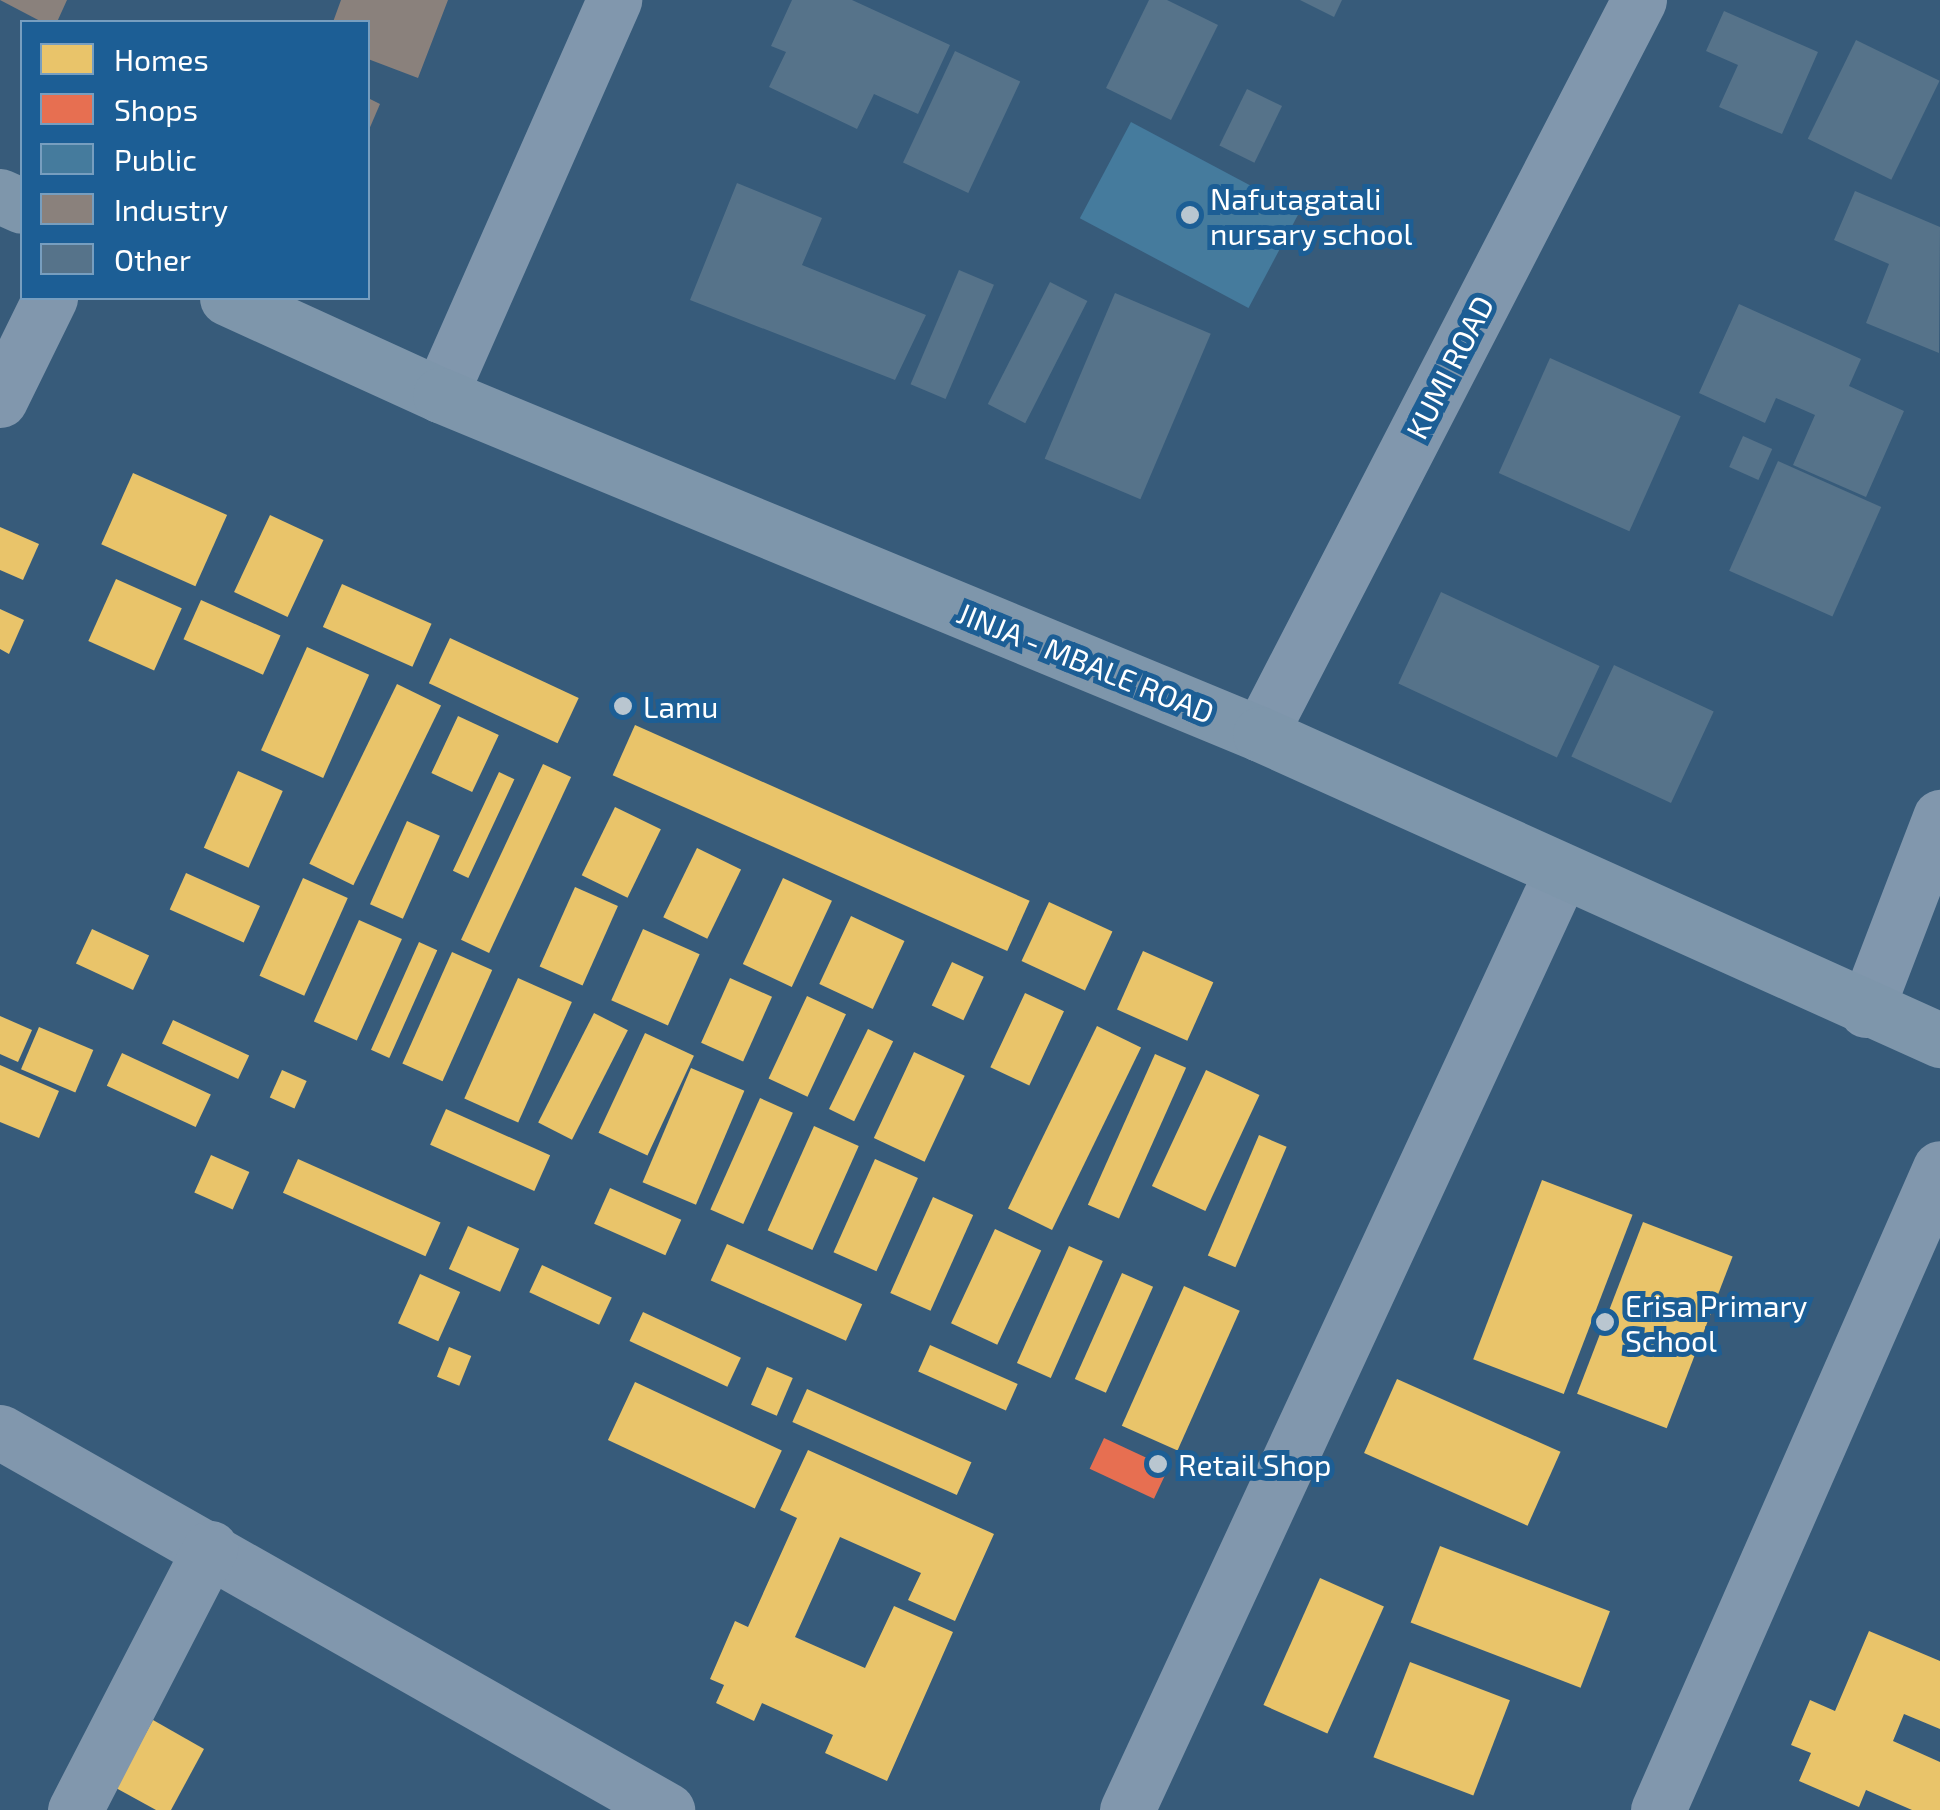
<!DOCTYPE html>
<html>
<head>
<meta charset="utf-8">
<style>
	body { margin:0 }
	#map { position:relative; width:1940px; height:1810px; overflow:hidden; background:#375b7a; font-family:"Exo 2",sans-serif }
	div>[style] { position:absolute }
	.homes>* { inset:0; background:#e9c46a; transform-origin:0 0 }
	.shops>* { inset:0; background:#e76f51; transform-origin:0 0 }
	.public>* { inset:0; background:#457b9d; transform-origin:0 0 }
	.industry>* { inset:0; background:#8a817c }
	.building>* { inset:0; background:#56738a; transform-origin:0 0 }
	.street>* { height:55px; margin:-27.5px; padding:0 27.5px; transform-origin:27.5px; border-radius:27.5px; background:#8197ad }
	.primary>* { height:55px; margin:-27.5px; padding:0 27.5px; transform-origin:27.5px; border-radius:27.5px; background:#7e96ab }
	.dots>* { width:28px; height:28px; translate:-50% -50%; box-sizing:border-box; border:5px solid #1c5e95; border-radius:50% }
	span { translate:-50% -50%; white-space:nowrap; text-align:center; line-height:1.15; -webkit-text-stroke:10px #1c5e95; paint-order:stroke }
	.poi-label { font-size:30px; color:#fff }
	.left { translate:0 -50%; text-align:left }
	.street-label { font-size:30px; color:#fff }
	.legend { position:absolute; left:20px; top:20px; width:350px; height:280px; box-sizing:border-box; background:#1c5e95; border:2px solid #779ebf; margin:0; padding:12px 18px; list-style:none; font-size:30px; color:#fff }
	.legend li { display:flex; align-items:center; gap:20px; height:50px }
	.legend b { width:50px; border:2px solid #779ebf }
</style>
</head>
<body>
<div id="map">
	<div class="homes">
		<div style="left:133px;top:473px;width:103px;height:78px;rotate:24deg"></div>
		<div style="left:270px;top:515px;width:59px;height:85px;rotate:25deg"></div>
		<div style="clip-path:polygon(0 527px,39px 544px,23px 580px,0 570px)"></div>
		<div style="left:116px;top:579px;width:72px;height:68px;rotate:24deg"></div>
		<div style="left:342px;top:584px;width:98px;height:47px;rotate:24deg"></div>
		<div style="left:201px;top:600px;width:87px;height:43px;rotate:24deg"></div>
		<div style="clip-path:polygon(0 609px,24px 620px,9px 654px,0 649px)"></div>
		<div style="left:450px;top:638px;width:142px;height:50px;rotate:25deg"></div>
		<div style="left:307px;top:647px;width:68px;height:113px;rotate:24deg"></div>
		<div style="left:397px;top:684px;width:49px;height:200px;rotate:26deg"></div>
		<div style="left:458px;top:716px;width:45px;height:63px;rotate:25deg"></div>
		<div style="left:635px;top:725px;width:432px;height:55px;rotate:24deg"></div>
		<div style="left:543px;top:764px;width:31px;height:194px;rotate:25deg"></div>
		<div style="left:238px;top:771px;width:49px;height:84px;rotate:24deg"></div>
		<div style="left:499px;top:772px;width:17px;height:109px;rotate:25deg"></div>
		<div style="left:615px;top:807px;width:51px;height:76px;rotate:26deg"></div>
		<div style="left:407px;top:821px;width:36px;height:91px;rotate:24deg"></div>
		<div style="left:697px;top:848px;width:49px;height:77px;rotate:26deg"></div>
		<div style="left:186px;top:873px;width:81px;height:40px;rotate:24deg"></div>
		<div style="left:303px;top:878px;width:49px;height:107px;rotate:24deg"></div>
		<div style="left:783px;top:878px;width:54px;height:95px;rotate:25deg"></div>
		<div style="left:575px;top:887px;width:47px;height:87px;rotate:24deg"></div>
		<div style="left:1049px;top:902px;width:70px;height:65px;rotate:25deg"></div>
		<div style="left:851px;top:916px;width:59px;height:75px;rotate:25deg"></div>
		<div style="left:359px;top:920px;width:47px;height:111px;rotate:24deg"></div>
		<div style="left:92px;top:929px;width:63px;height:38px;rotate:25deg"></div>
		<div style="left:643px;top:929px;width:62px;height:78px;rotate:24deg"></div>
		<div style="left:419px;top:942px;width:20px;height:118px;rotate:24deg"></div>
		<div style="left:1143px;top:951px;width:77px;height:64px;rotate:24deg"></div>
		<div style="left:452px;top:952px;width:44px;height:122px;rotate:24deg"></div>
		<div style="left:952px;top:962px;width:35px;height:48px;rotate:25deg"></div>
		<div style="left:518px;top:978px;width:59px;height:132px;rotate:24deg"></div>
		<div style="left:730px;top:978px;width:46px;height:71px;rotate:24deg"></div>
		<div style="left:1025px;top:993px;width:43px;height:82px;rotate:25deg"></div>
		<div style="left:807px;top:996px;width:43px;height:91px;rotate:25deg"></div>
		<div style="left:594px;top:1013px;width:38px;height:123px;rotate:27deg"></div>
		<div style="clip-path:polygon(0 1016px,32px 1030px,18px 1062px,0 1054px)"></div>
		<div style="left:173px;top:1020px;width:84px;height:26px;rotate:25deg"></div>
		<div style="left:1097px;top:1026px;width:49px;height:203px;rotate:26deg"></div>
		<div style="left:39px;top:1027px;width:59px;height:46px;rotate:23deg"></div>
		<div style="left:868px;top:1029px;width:28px;height:89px;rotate:26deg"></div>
		<div style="left:645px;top:1033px;width:54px;height:110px;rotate:25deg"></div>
		<div style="left:914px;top:1052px;width:56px;height:95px;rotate:25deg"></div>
		<div style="left:122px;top:1053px;width:98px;height:36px;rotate:25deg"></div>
		<div style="left:1155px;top:1054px;width:34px;height:165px;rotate:24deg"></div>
		<div style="clip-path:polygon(0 1065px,59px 1091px,39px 1138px,0 1122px)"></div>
		<div style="left:691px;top:1068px;width:58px;height:124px;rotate:23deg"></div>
		<div style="left:282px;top:1070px;width:27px;height:30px;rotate:24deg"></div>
		<div style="left:1206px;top:1070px;width:59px;height:128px;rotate:25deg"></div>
		<div style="left:760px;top:1098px;width:36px;height:122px;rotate:24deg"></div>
		<div style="left:446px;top:1109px;width:114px;height:39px;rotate:24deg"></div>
		<div style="left:814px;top:1126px;width:49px;height:114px;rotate:24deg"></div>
		<div style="left:1259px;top:1135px;width:30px;height:131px;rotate:23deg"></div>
		<div style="left:211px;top:1155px;width:42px;height:41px;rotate:24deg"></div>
		<div style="left:298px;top:1159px;width:156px;height:37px;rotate:24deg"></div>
		<div style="left:875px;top:1159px;width:47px;height:102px;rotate:24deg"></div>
		<div style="left:1542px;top:1180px;width:97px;height:192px;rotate:21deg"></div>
		<div style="left:610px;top:1188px;width:78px;height:39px;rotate:24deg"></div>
		<div style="left:933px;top:1197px;width:44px;height:105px;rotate:24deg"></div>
		<div style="left:1643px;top:1222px;width:96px;height:184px;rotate:21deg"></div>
		<div style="left:468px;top:1226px;width:56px;height:47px;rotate:24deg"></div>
		<div style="left:995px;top:1229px;width:51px;height:104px;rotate:25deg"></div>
		<div style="left:727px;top:1244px;width:148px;height:40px;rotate:24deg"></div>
		<div style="left:1069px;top:1246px;width:37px;height:128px;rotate:24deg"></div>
		<div style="left:542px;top:1265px;width:77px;height:30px;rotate:25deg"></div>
		<div style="left:1122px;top:1273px;width:34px;height:116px;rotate:24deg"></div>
		<div style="left:420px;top:1274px;width:44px;height:54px;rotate:24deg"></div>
		<div style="left:1184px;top:1286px;width:61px;height:153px;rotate:24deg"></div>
		<div style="left:643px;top:1312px;width:108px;height:32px;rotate:25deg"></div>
		<div style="left:930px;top:1345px;width:96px;height:29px;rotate:24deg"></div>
		<div style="left:449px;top:1347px;width:24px;height:32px;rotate:22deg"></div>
		<div style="left:767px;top:1367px;width:28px;height:41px;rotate:23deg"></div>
		<div style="left:1397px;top:1379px;width:179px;height:81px;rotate:24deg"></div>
		<div style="left:635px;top:1382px;width:162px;height:64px;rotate:25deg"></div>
		<div style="left:807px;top:1389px;width:180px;height:36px;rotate:24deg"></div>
		<div style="clip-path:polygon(808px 1450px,994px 1534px,955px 1621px,908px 1600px,921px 1573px,840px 1537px,795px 1637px,865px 1668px,894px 1606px,953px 1632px,887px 1781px,825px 1753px,833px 1735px,762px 1703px,754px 1721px,716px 1703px,724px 1685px,710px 1679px,735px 1621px,748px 1627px,797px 1518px,780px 1510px)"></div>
		<div style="left:1440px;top:1546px;width:182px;height:82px;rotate:21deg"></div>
		<div style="left:1320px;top:1578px;width:70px;height:139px;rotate:24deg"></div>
		<div style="clip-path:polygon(1869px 1631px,1940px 1661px,1940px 1729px,1904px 1714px,1893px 1741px,1940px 1762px,1940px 1810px,1912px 1810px,1866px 1790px,1859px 1807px,1799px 1781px,1811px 1753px,1791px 1745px,1810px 1700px,1835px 1711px)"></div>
		<div style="left:1410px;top:1662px;width:107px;height:102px;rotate:21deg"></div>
		<div style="clip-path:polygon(153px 1720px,204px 1749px,171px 1810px,156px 1810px,116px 1788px)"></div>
	</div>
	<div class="shops">
		<div style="left:1104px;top:1438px;width:71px;height:34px;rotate:25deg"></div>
	</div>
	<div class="public">
		<div style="left:1131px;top:122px;width:191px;height:109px;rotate:28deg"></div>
	</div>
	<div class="industry">
		<div style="clip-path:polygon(0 0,67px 0,57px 22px,42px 22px)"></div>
		<div style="clip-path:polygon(341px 0,448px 0,418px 78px,368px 59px,368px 22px,333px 22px)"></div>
		<div style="clip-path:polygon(368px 98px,380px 104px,368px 132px)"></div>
	</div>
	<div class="building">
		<div style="clip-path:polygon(792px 0,852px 0,950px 45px,918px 114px,874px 94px,857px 129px,769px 87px,786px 52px,771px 46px)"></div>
		<div style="clip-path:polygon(1149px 0,1167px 0,1218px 25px,1171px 120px,1106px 88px)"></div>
		<div style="clip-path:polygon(1300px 0,1342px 0,1334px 17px)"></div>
		<div style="clip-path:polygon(1724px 11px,1818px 52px,1782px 134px,1719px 107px,1738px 65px,1706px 51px)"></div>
		<div style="left:1856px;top:40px;width:93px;height:110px;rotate:26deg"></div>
		<div style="left:955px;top:51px;width:72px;height:123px;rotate:25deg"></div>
		<div style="left:1247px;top:89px;width:39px;height:63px;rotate:26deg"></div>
		<div style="clip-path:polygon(737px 183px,822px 218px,802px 265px,926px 315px,895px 380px,690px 300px)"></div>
		<div style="clip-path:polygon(1855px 191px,1940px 227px,1939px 353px,1866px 323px,1889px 264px,1834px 240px)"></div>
		<div style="left:959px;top:270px;width:38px;height:124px;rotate:23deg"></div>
		<div style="left:1050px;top:282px;width:42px;height:137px;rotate:27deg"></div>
		<div style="left:1115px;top:293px;width:104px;height:180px;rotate:23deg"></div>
		<div style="clip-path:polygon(1739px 304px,1861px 359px,1849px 386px,1904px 411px,1866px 497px,1793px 465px,1815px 415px,1776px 398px,1765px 423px,1699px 393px)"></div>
		<div style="left:1550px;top:358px;width:143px;height:126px;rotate:24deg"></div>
		<div style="left:1743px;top:436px;width:32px;height:34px;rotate:24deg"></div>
		<div style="left:1778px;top:461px;width:113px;height:120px;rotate:24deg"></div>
		<div style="left:1441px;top:592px;width:175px;height:101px;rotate:25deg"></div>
		<div style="left:1614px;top:665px;width:110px;height:101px;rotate:25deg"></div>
	</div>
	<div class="street">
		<div style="left:440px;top:395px;width:432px;rotate:-66.2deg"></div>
		<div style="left:0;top:400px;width:114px;rotate:-63.9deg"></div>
		<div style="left:1260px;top:734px;width:826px;rotate:-62.69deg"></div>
		<div style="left:1866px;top:1010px;width:207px;rotate:-69deg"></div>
		<div style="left:0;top:1432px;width:767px;rotate:29.54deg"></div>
		<div style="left:75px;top:1810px;width:295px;rotate:-62.7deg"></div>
		<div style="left:1127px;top:1810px;width:1033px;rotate:-65.15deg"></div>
		<div style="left:1658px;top:1810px;width:701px;rotate:-66.29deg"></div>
	</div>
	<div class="primary">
		<div style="left:0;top:196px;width:24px;rotate:24deg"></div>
		<div style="left:227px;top:298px;width:234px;rotate:24.5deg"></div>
		<div style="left:440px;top:395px;width:887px;rotate:22.46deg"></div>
		<div style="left:1260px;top:734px;width:746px;rotate:24.23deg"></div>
	</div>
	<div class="dots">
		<div style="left:1190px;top:215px;background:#b9c6d0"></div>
		<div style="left:623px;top:706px;background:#b9c6d0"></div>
		<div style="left:1605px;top:1322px;background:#b9c6d0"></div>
		<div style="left:1158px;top:1464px;background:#b9c6d0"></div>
	</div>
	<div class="poi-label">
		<span class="left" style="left:1210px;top:215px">Nafutagatali<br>nursary school</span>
		<span class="left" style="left:643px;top:706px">Lamu</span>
		<span class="left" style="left:1625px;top:1322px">Erisa Primary<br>School</span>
		<span class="left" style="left:1178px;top:1464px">Retail Shop</span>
	</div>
	<div class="street-label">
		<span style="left:1449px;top:367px;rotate:-63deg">KUMI ROAD</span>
		<span style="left:1086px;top:662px;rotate:22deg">JINJA - MBALE ROAD</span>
	</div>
	<ul class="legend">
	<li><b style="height:28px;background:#e9c46a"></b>Homes</li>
	<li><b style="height:28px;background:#e76f51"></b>Shops</li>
	<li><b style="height:28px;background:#457b9d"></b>Public</li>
	<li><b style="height:28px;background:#8a817c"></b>Industry</li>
	<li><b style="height:28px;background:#56738a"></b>Other</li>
	</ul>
</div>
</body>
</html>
